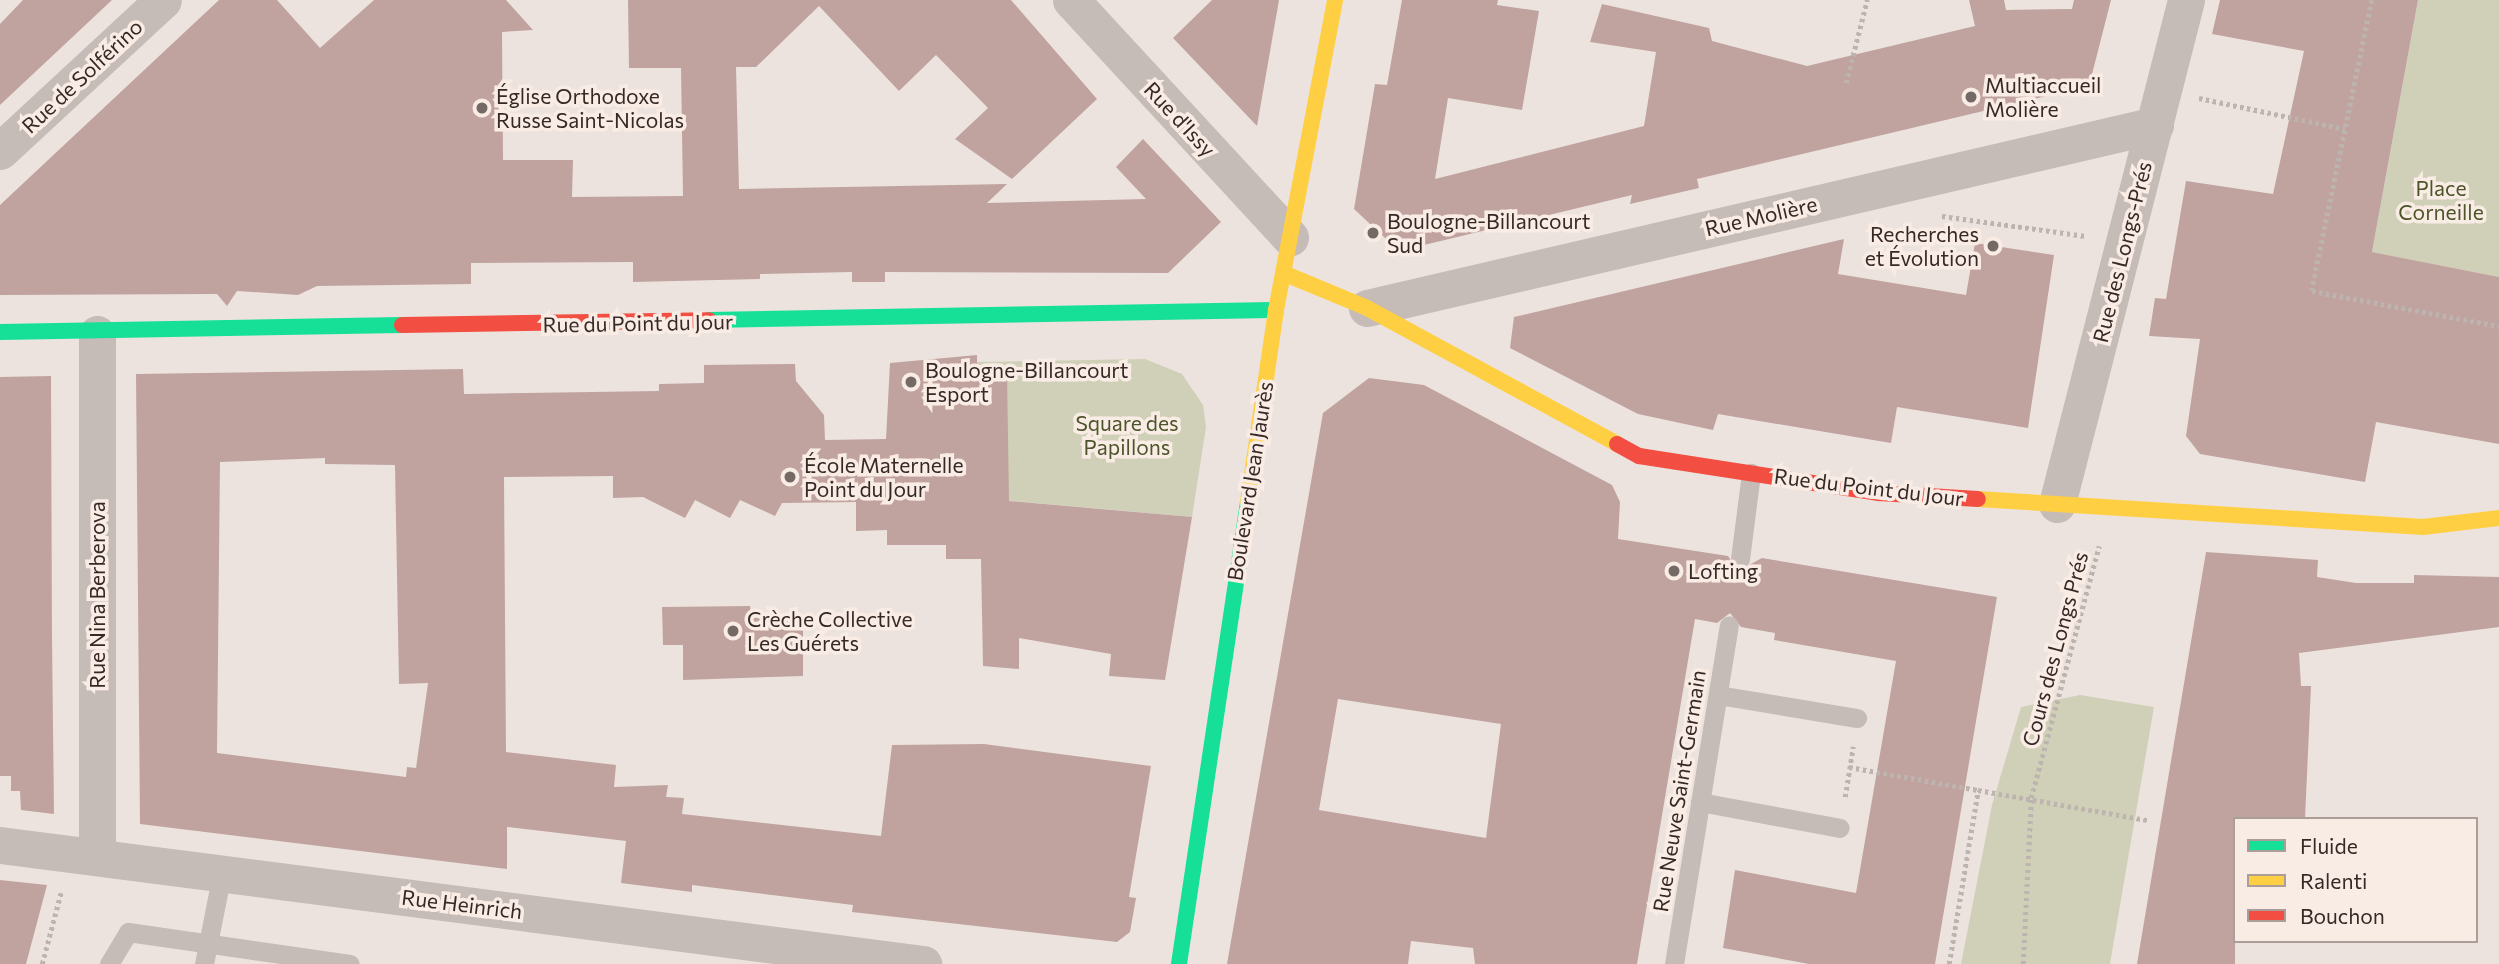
<!DOCTYPE html>
<html>
<head>
<meta charset="utf-8">
<style>
	body { margin:0 }
	#map { position:relative; width:2499px; height:964px; overflow:hidden; background:#ece3de; font-family:Commissioner,sans-serif }
	div>[style] { position:absolute }
	.green>* { inset:0; background:#d0d0b8 }
	.building>* { inset:0; background:#c0a39f }
	.path>* { height:4.5px; margin-top:-2.25px; transform-origin:0; background:repeating-linear-gradient(90deg,#bdb4b0 0 3.5px,transparent 0 7px) }
	.lane>* { height:19px; margin:-9.5px; padding:0 9.5px; transform-origin:9.5px; border-radius:9.5px; background:#c5bbb7 }
	.street>* { height:37px; margin:-18.5px; padding:0 18.5px; transform-origin:18.5px; border-radius:18.5px; background:#c5bbb7 }
	.fast>* { height:16px; margin:-8px; padding:0 8px; transform-origin:8px; border-radius:8px; background:#16e098 }
	.slow>* { height:16px; margin:-8px; padding:0 8px; transform-origin:8px; border-radius:8px; background:#ffcf43 }
	.jam>* { height:16px; margin:-8px; padding:0 8px; transform-origin:8px; border-radius:8px; background:#f24e42 }
	.dots>* { width:19px; height:19px; translate:-50% -50%; box-sizing:border-box; border:4px solid #f9ece5; border-radius:50% }
	span { translate:-50% -50%; white-space:nowrap; text-align:center; line-height:1.15; -webkit-text-stroke:7px #f9ece5; paint-order:stroke }
	.street-label { font-size:21px; color:#352826 }
	.poi-label { font-size:21px; color:#352826 }
	.left { translate:0 -50%; text-align:left }
	.right { translate:-100% -50%; text-align:right }
	.park-label { font-size:21px; color:#4c5429 }
	.legend { position:absolute; left:2233px; top:817px; width:245px; height:126px; box-sizing:border-box; background:#f9ece5; border:2px solid #ab9e99; margin:0; padding:9px 12px; list-style:none; font-size:21px; color:#352826 }
	.legend li { display:flex; align-items:center; gap:14px; height:35px }
	.legend b { width:35px; border:2px solid #ab9e99 }
</style>
</head>
<body>
<div id="map">
	<div class="green">
		<div style="clip-path:polygon(2418px 0,2499px 0,2499px 277px,2372px 252px)"></div>
		<div style="clip-path:polygon(1145px 359px,1182px 374px,1203px 405px,1206px 427px,1192px 517px,980px 498px,977px 362px)"></div>
		<div style="clip-path:polygon(2080px 695px,2154px 707px,2110px 964px,1961px 964px,1992px 805px,2021px 707px)"></div>
	</div>
	<div class="building">
		<div style="clip-path:polygon(23px 0,112px 0,0 105px,0 24px)"></div>
		<div style="clip-path:polygon(219px 0,277px 0,320px 48px,374px 0,506px 0,533px 30px,502px 32px,503px 160px,573px 160px,572px 197px,683px 196px,681px 68px,629px 68px,628px 0,1011px 0,1097px 99px,1012px 179px,955px 139px,988px 108px,936px 55px,899px 91px,819px 6px,756px 67px,736px 67px,739px 189px,1007px 184px,987px 203px,1146px 199px,1116px 167px,1143px 139px,1221px 222px,1168px 273px,885px 272px,885px 282px,852px 282px,852px 272px,760px 274px,760px 279px,633px 282px,633px 262px,471px 263px,471px 284px,317px 286px,298px 295px,237px 291px,227px 306px,217px 294px,0 295px,0 205px)"></div>
		<div style="clip-path:polygon(1212px 0,1279px 0,1257px 126px,1173px 38px)"></div>
		<div style="clip-path:polygon(1402px 0,1498px 0,1497px 5px,1539px 11px,1522px 110px,1448px 98px,1435px 179px,1644px 126px,1656px 52px,1590px 42px,1602px 4px,1709px 28px,1712px 41px,1807px 66px,1975px 26px,1969px 0,2004px 0,2006px 10px,2072px 9px,2074px 0,2111px 0,2089px 86px,1697px 179px,1699px 188px,1630px 204px,1632px 195px,1399px 251px,1354px 209px,1375px 84px,1387px 85px)"></div>
		<div style="clip-path:polygon(2220px 0,2418px 0,2372px 252px,2499px 277px,2499px 444px,2376px 422px,2365px 482px,2200px 454px,2186px 436px,2200px 339px,2149px 336px,2155px 298px,2166px 299px,2186px 181px,2273px 194px,2304px 51px,2212px 34px)"></div>
		<div style="clip-path:polygon(1844px 239px,1838px 274px,1966px 295px,1975px 243px,2054px 255px,2028px 428px,1897px 407px,1891px 443px,1718px 414px,1713px 430px,1638px 414px,1510px 348px,1514px 317px)"></div>
		<div style="clip-path:polygon(evenodd,977px 355px,977px 374px,1007px 373px,1009px 501px,1192px 517px,1165px 680px,1109px 676px,1111px 654px,1019px 638px,1019px 669px,983px 666px,981px 559px,946px 559px,946px 545px,887px 545px,887px 530px,856px 531px,856px 502px,782px 503px,775px 516px,740px 500px,730px 518px,695px 500px,685px 518px,643px 497px,613px 498px,613px 476px,504px 477px,506px 752px,616px 765px,614px 787px,668px 785px,666px 797px,684px 798px,682px 814px,881px 836px,892px 745px,984px 744px,1151px 766px,1129px 897px,1136px 898px,1130px 932px,1117px 942px,852px 912px,853px 905px,692px 885px,692px 892px,621px 883px,626px 841px,507px 827px,507px 869px,140px 824px,136px 374px,463px 369px,464px 394px,659px 391px,659px 384px,704px 383px,704px 365px,795px 364px,796px 381px,824px 415px,825px 440px,886px 439px,890px 363px,977px 355px,325px 458px,325px 464px,395px 465px,399px 684px,428px 683px,416px 768px,407px 767px,406px 777px,217px 753px,220px 462px,325px 458px)"></div>
		<div style="clip-path:polygon(51px 376px,52px 637px,54px 814px,21px 810px,20px 791px,11px 791px,11px 776px,0 776px,0 377px)"></div>
		<div style="clip-path:polygon(evenodd,1369px 378px,1424px 385px,1612px 485px,1620px 502px,1618px 539px,1728px 556px,1738px 571px,1762px 558px,1997px 597px,1935px 964px,1809px 964px,1723px 948px,1735px 870px,1856px 893px,1896px 661px,1774px 640px,1775px 633px,1741px 627px,1730px 613px,1717px 623px,1695px 619px,1637px 964px,1475px 964px,1473px 948px,1411px 941px,1408px 964px,1227px 964px,1323px 413px,1369px 378px,1338px 699px,1501px 724px,1486px 838px,1319px 810px,1338px 699px)"></div>
		<div style="clip-path:polygon(2206px 552px,2318px 560px,2317px 577px,2356px 583px,2414px 583px,2414px 575px,2499px 577px,2499px 627px,2299px 653px,2301px 686px,2311px 686px,2305px 819px,2235px 819px,2235px 964px,2137px 964px)"></div>
		<div style="clip-path:polygon(750px 606px,751px 618px,803px 616px,803px 676px,683px 680px,683px 645px,663px 645px,662px 607px)"></div>
		<div style="clip-path:polygon(0 880px,47px 885px,26px 964px,0 964px)"></div>
	</div>
	<div class="path">
		<div style="left:2372px;top:0;width:297px;rotate:101.7deg"></div>
		<div style="left:2312px;top:291px;width:190px;rotate:10.6deg"></div>
		<div style="left:1846px;top:83px;width:86px;rotate:-75.8deg"></div>
		<div style="left:2199px;top:98px;width:149px;rotate:12deg"></div>
		<div style="left:1942px;top:216px;width:145px;rotate:7.9deg"></div>
		<div style="left:1849px;top:767px;width:131px;rotate:10.1deg"></div>
		<div style="left:1845px;top:797px;width:51px;rotate:-80.9deg"></div>
		<div style="left:42px;top:964px;width:74px;rotate:-75.2deg"></div>
		<div style="left:1949px;top:964px;width:176px;rotate:-80.5deg"></div>
		<div style="left:1978px;top:790px;width:172px;rotate:10.1deg"></div>
		<div style="left:2023px;top:964px;width:166px;rotate:-87.2deg"></div>
		<div style="left:2031px;top:798px;width:261px;rotate:-74.9deg"></div>
	</div>
	<div class="lane">
		<div style="left:1740px;top:559px;width:87px;rotate:-82.7deg"></div>
		<div style="left:1718px;top:695px;width:141px;rotate:9.4deg"></div>
		<div style="left:1700px;top:802px;width:142px;rotate:10.5deg"></div>
		<div style="left:109px;top:964px;width:37px;rotate:-59deg"></div>
		<div style="left:128px;top:932px;width:224px;rotate:8.2deg"></div>
		<div style="left:204px;top:964px;width:93px;rotate:-78.8deg"></div>
		<div style="left:1674px;top:964px;width:343px;rotate:-80.8deg"></div>
	</div>
	<div class="street">
		<div style="left:1071px;top:0;width:323px;rotate:47.3deg"></div>
		<div style="left:0;top:151px;width:222px;rotate:-42.8deg"></div>
		<div style="left:1367px;top:308px;width:809px;rotate:-13.07deg"></div>
		<div style="left:2057px;top:504px;width:520px;rotate:-75.64deg"></div>
		<div style="left:0;top:845px;width:931px;rotate:7.35deg"></div>
		<div style="left:97px;top:857px;width:523px;rotate:-90deg"></div>
	</div>
	<div class="fast">
		<div style="left:709px;top:320px;width:567px;rotate:-1.01deg"></div>
		<div style="left:0;top:332px;width:402px;rotate:-1deg"></div>
		<div style="left:1179px;top:964px;width:467px;rotate:-81.5deg"></div>
	</div>
	<div class="slow">
		<div style="left:1283px;top:273px;width:91px;rotate:22.6deg"></div>
		<div style="left:1367px;top:308px;width:285px;rotate:28.5deg"></div>
		<div style="left:1978px;top:499px;width:446px;rotate:3.6deg"></div>
		<div style="left:2423px;top:527px;width:77px;rotate:-6.8deg"></div>
		<div style="left:1248px;top:502px;width:194px;rotate:-81.7deg"></div>
		<div style="left:1276px;top:310px;width:316px;rotate:-79.2deg"></div>
	</div>
	<div class="jam">
		<div style="left:402px;top:325px;width:307px;rotate:-0.9deg"></div>
		<div style="left:1617px;top:444px;width:25px;rotate:29deg"></div>
		<div style="left:1639px;top:456px;width:243px;rotate:8.8deg"></div>
		<div style="left:1879px;top:493px;width:99px;rotate:3.5deg"></div>
	</div>
	<div class="dots">
		<div style="left:1971px;top:97px;background:#756966"></div>
		<div style="left:482px;top:108px;background:#756966"></div>
		<div style="left:1373px;top:233px;background:#756966"></div>
		<div style="left:1993px;top:246px;background:#756966"></div>
		<div style="left:911px;top:382px;background:#756966"></div>
		<div style="left:790px;top:477px;background:#756966"></div>
		<div style="left:1674px;top:571px;background:#756966"></div>
		<div style="left:733px;top:631px;background:#756966"></div>
	</div>
	<div class="street-label">
		<span style="left:82px;top:76px;rotate:-43deg">Rue de Solférino</span>
		<span style="left:1180px;top:119px;rotate:47deg">Rue d'Issy</span>
		<span style="left:1761px;top:216px;rotate:-13deg">Rue Molière</span>
		<span style="left:2122px;top:252px;rotate:-76deg">Rue des Longs-Prés</span>
		<span style="left:638px;top:323px;rotate:-1deg">Rue du Point du Jour</span>
		<span style="left:1250px;top:481px;rotate:-81deg">Boulevard Jean Jaurès</span>
		<span style="left:1869px;top:487px;rotate:7deg">Rue du Point du Jour</span>
		<span style="left:97px;top:595px;rotate:-90deg">Rue Nina Berberova</span>
		<span style="left:2055px;top:649px;rotate:-75deg">Cours des Longs Prés</span>
		<span style="left:1679px;top:791px;rotate:-81deg">Rue Neuve Saint-Germain</span>
		<span style="left:462px;top:904px;rotate:7deg">Rue Heinrich</span>
	</div>
	<div class="poi-label">
		<span class="left" style="left:1985px;top:97px">Multiaccueil<br>Molière</span>
		<span class="left" style="left:496px;top:108px">Église Orthodoxe<br>Russe Saint-Nicolas</span>
		<span class="left" style="left:1387px;top:233px">Boulogne-Billancourt<br>Sud</span>
		<span class="right" style="left:1979px;top:246px">Recherches<br>et Évolution</span>
		<span class="left" style="left:925px;top:382px">Boulogne-Billancourt<br>Esport</span>
		<span class="left" style="left:804px;top:477px">École Maternelle<br>Point du Jour</span>
		<span class="left" style="left:1688px;top:571px">Lofting</span>
		<span class="left" style="left:747px;top:631px">Crèche Collective<br>Les Guérets</span>
	</div>
	<div class="park-label">
		<span style="left:2441px;top:200px">Place<br>Corneille</span>
		<span style="left:1127px;top:435px">Square des<br>Papillons</span>
	</div>
	<ul class="legend">
	<li><b style="height:9px;background:#16e098"></b>Fluide</li>
	<li><b style="height:9px;background:#ffcf43"></b>Ralenti</li>
	<li><b style="height:9px;background:#f24e42"></b>Bouchon</li>
	</ul>
</div>
</body>
</html>
